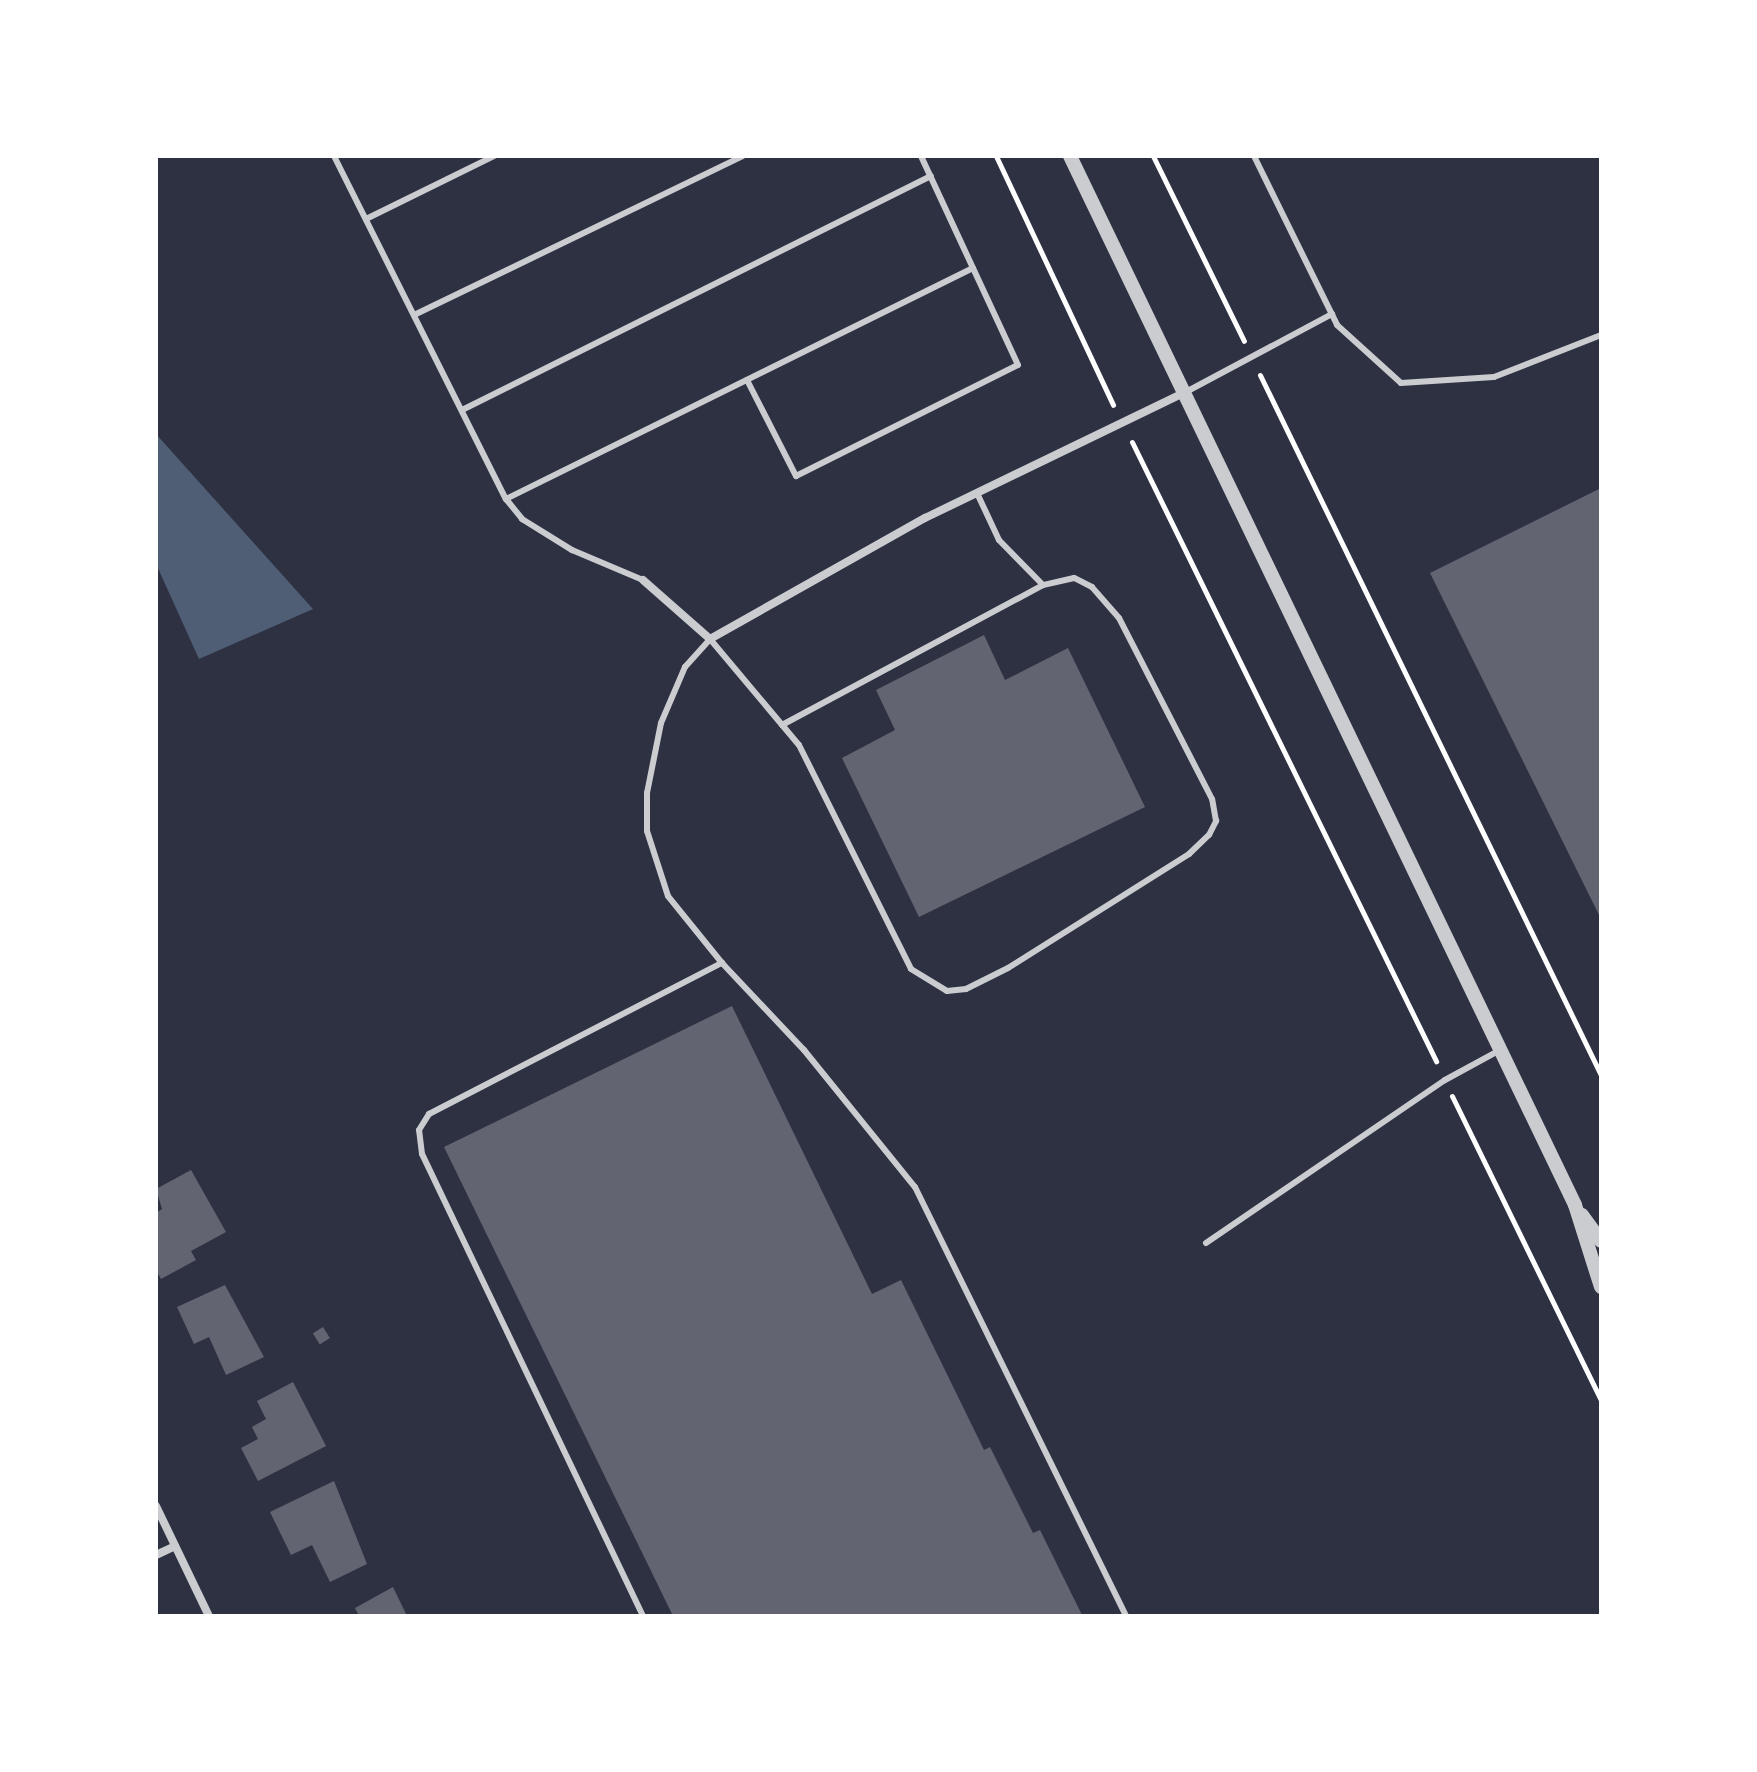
<!DOCTYPE html>
<html>
<head>
<meta charset="utf-8">
<style>
	body { margin:0 }
	#map { position:relative; width:1757px; height:1772px; overflow:hidden; background:#2d3142; font-family:"Asap Condensed",sans-serif }
	div>[style] { position:absolute }
	.water>* { inset:0; background:#4f5d75 }
	.building>* { inset:0; background:#626471; transform-origin:0 0 }
	.path>* { height:5px; margin:-2.5px; padding:0 2.5px; transform-origin:2.5px; border-radius:2.5px; background:#fff }
	.service>* { height:6px; margin:-3px; padding:0 3px; transform-origin:3px; border-radius:3px; background:#caccd0 }
	.minor>* { height:8px; margin:-4px; padding:0 4px; transform-origin:4px; border-radius:4px; background:#caccd0 }
	.tertiary>* { height:14px; margin:-7px; padding:0 7px; transform-origin:7px; border-radius:7px; background:#caccd0 }
	span { translate:-50% -50%; white-space:nowrap; text-align:center; line-height:1.15; -webkit-text-stroke:7px #fff; paint-order:stroke }
	.frame { position:absolute; inset:0; border:158px solid #fff; pointer-events:none }
</style>
</head>
<body>
<div id="map">
	<div class="water">
		<div style="clip-path:polygon(156px 434px,313px 609px,199px 659px,156px 564px)"></div>
	</div>
	<div class="building">
		<div style="clip-path:polygon(1601px 488px,1601px 919px,1430px 573px)"></div>
		<div style="clip-path:polygon(984px 635px,1005px 680px,1068px 648px,1145px 807px,919px 917px,842px 758px,895px 730px,876px 690px)"></div>
		<div style="clip-path:polygon(732px 1006px,872px 1294px,901px 1280px,984px 1450px,990px 1447px,1033px 1533px,1040px 1530px,1082px 1615px,1090px 1616px,673px 1616px,444px 1147px)"></div>
		<div style="clip-path:polygon(191px 1170px,226px 1232px,191px 1251px,196px 1260px,161px 1279px,156px 1270px,156px 1213px,162px 1209px,156px 1189px)"></div>
		<div style="clip-path:polygon(225px 1285px,264px 1357px,226px 1375px,209px 1337px,194px 1344px,177px 1307px)"></div>
		<div style="left:323px;top:1327px;width:13px;height:12px;rotate:58deg"></div>
		<div style="clip-path:polygon(293px 1382px,326px 1446px,258px 1481px,241px 1448px,258px 1439px,252px 1427px,266px 1419px,257px 1401px)"></div>
		<div style="clip-path:polygon(334px 1481px,367px 1564px,330px 1582px,312px 1545px,291px 1555px,270px 1512px)"></div>
		<div style="clip-path:polygon(393px 1587px,407px 1616px,359px 1616px,355px 1608px)"></div>
	</div>
	<div class="path">
		<div style="left:996px;top:156px;width:275px;rotate:64.8deg"></div>
		<div style="left:1153px;top:156px;width:206px;rotate:63.8deg"></div>
		<div style="left:1260px;top:375px;width:779px;rotate:64.03deg"></div>
		<div style="left:1132px;top:442px;width:690px;rotate:63.84deg"></div>
		<div style="left:1452px;top:1096px;width:339px;rotate:63.9deg"></div>
	</div>
	<div class="service">
		<div style="left:334px;top:156px;width:384px;rotate:63.4deg"></div>
		<div style="left:506px;top:499px;width:26px;rotate:51deg"></div>
		<div style="left:522px;top:519px;width:59px;rotate:31.8deg"></div>
		<div style="left:572px;top:550px;width:77px;rotate:22.9deg"></div>
		<div style="left:1254px;top:156px;width:188px;rotate:63.8deg"></div>
		<div style="left:1337px;top:325px;width:86px;rotate:42.2deg"></div>
		<div style="left:1401px;top:383px;width:93px;rotate:-3.7deg"></div>
		<div style="left:1494px;top:377px;width:115px;rotate:-21.4deg"></div>
		<div style="left:366px;top:219px;width:143px;rotate:-26.2deg"></div>
		<div style="left:414px;top:315px;width:365px;rotate:-25.8deg"></div>
		<div style="left:747px;top:380px;width:108px;rotate:63deg"></div>
		<div style="left:796px;top:476px;width:248px;rotate:-26.6deg"></div>
		<div style="left:1018px;top:365px;width:230px;rotate:-114.9deg"></div>
		<div style="left:1184px;top:393px;width:168px;rotate:-28.1deg"></div>
		<div style="left:462px;top:410px;width:524px;rotate:-26.52deg"></div>
		<div style="left:506px;top:499px;width:521px;rotate:-26.32deg"></div>
		<div style="left:782px;top:725px;width:296px;rotate:-28.2deg"></div>
		<div style="left:722px;top:963px;width:86px;rotate:-128.9deg"></div>
		<div style="left:668px;top:896px;width:68px;rotate:-107.9deg"></div>
		<div style="left:647px;top:831px;width:38px;rotate:-90deg"></div>
		<div style="left:647px;top:793px;width:71px;rotate:-78.7deg"></div>
		<div style="left:661px;top:723px;width:61px;rotate:-66.8deg"></div>
		<div style="left:685px;top:667px;width:38px;rotate:-48deg"></div>
		<div style="left:710px;top:639px;width:138px;rotate:50deg"></div>
		<div style="left:799px;top:745px;width:250px;rotate:63.4deg"></div>
		<div style="left:911px;top:969px;width:42px;rotate:31.4deg"></div>
		<div style="left:947px;top:991px;width:19px;rotate:-6deg"></div>
		<div style="left:966px;top:989px;width:47px;rotate:-26.6deg"></div>
		<div style="left:1008px;top:968px;width:214px;rotate:-32.2deg"></div>
		<div style="left:1189px;top:854px;width:28px;rotate:-44deg"></div>
		<div style="left:1209px;top:835px;width:16px;rotate:-63deg"></div>
		<div style="left:1216px;top:821px;width:22px;rotate:-100deg"></div>
		<div style="left:1212px;top:799px;width:203px;rotate:-117.2deg"></div>
		<div style="left:1119px;top:618px;width:41px;rotate:-131.1deg"></div>
		<div style="left:1092px;top:587px;width:20px;rotate:-153deg"></div>
		<div style="left:1074px;top:578px;width:32px;rotate:167deg"></div>
		<div style="left:1043px;top:585px;width:63px;rotate:-134.4deg"></div>
		<div style="left:999px;top:540px;width:52px;rotate:-115.1deg"></div>
		<div style="left:1206px;top:1243px;width:289px;rotate:-34.3deg"></div>
		<div style="left:1445px;top:1080px;width:63px;rotate:-28.6deg"></div>
		<div style="left:643px;top:1616px;width:512px;rotate:-115.56deg"></div>
		<div style="left:422px;top:1154px;width:24px;rotate:-97deg"></div>
		<div style="left:419px;top:1130px;width:19px;rotate:-58deg"></div>
		<div style="left:429px;top:1114px;width:330px;rotate:-27.3deg"></div>
		<div style="left:722px;top:963px;width:120px;rotate:46.7deg"></div>
		<div style="left:804px;top:1050px;width:176px;rotate:51deg"></div>
		<div style="left:915px;top:1187px;width:478px;rotate:63.8deg"></div>
	</div>
	<div class="minor">
		<div style="left:643px;top:580px;width:89px;rotate:41.4deg"></div>
		<div style="left:710px;top:639px;width:247px;rotate:-29.4deg"></div>
		<div style="left:925px;top:518px;width:288px;rotate:-25.8deg"></div>
		<div style="left:156px;top:1506px;width:122px;rotate:64.3deg"></div>
		<div style="left:156px;top:1555px;width:21px;rotate:-25deg"></div>
	</div>
	<div class="tertiary">
		<div style="left:1070px;top:156px;width:1164px;rotate:64.29deg"></div>
		<div style="left:1575px;top:1205px;width:86px;rotate:72.4deg"></div>
		<div style="left:1582px;top:1215px;width:32px;rotate:54deg"></div>
	</div>
	<div class="frame"></div>
</div>
</body>
</html>
